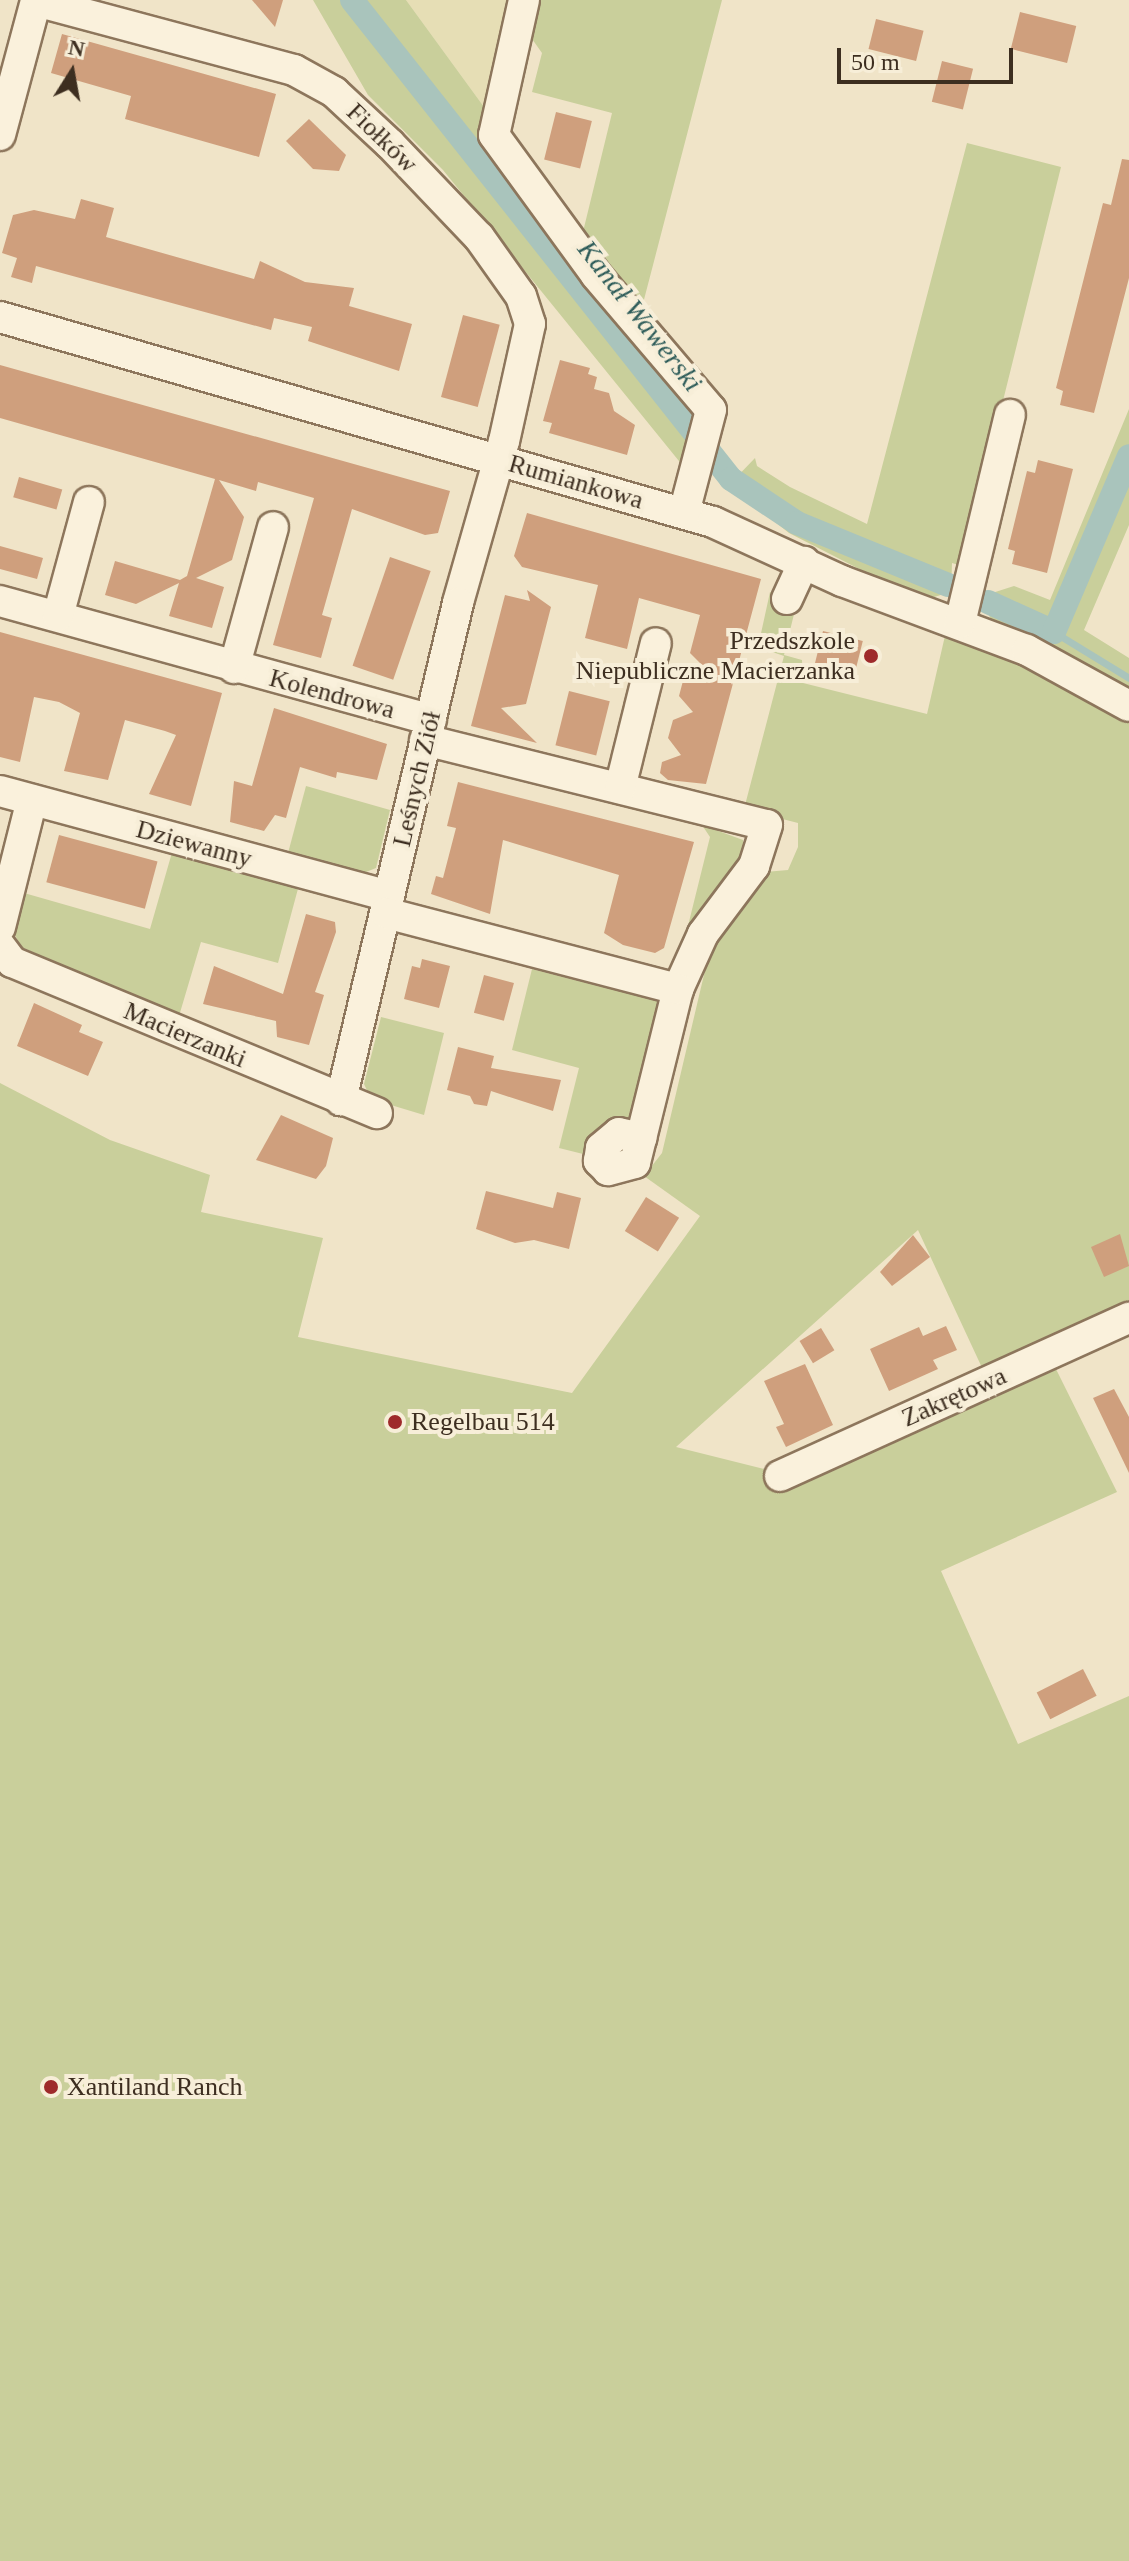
<!DOCTYPE html>
<html>
<head>
<meta charset="utf-8">
<style>
	body { margin:0 }
	#map { position:relative; width:1129px; height:2561px; overflow:hidden; background:#f0e4c8; font-family:"Times New Roman",serif }
	div>[style] { position:absolute }
	.farmland>* { inset:0; background:#e6deb5 }
	.green>* { inset:0; background:#c9cf9b }
	.stream>* { height:7px; margin:-3.5px; padding:0 3.5px; transform-origin:3.5px; border-radius:3.5px; background:#a9c4bc }
	.canal>* { height:24px; margin:-12px; padding:0 12px; transform-origin:12px; border-radius:12px; background:#a9c4bc }
	.building>* { inset:0; background:#cf9f7d; transform-origin:0 0 }
	.roads { filter:drop-shadow(2px 0 #8d765c) drop-shadow(-2px 0 #8d765c) drop-shadow(0 2px #8d765c) drop-shadow(0 -2px #8d765c) }
	.minor>* { height:30px; margin:-15px; padding:0 15px; transform-origin:15px; border-radius:15px; background:#faf1dc }
	.dots>* { width:22px; height:22px; translate:-50% -50%; box-sizing:border-box; border:4px solid #f7eed8; border-radius:50% }
	span { translate:-50% -50%; white-space:nowrap; text-align:center; line-height:1.15; -webkit-text-stroke:8px #f7eed8; paint-order:stroke }
	.street-label { font-size:26px; color:#3d2e20 }
	.poi-label { font-size:26px; color:#3d2e20 }
	.right { translate:-100% -50%; text-align:right }
	.left { translate:0 -50%; text-align:left }
	.water-label { font-size:28px; color:#2f5d5a; font-style:italic }
	.north { position:absolute; left:32px; top:32px; width:80px; height:80px; -webkit-text-stroke:6px #f7eed8; paint-order:stroke; rotate:11deg; font-size:22px; font-weight:700; line-height:32px; text-align:center; color:#3d2e20 }
	.north::after { content:''; display:block; margin:auto; width:28px; height:36px; background:#3d2e20; clip-path:polygon(50% 0,100% 100%,50% 72%,0 100%) }
	.scale { position:absolute; left:837px; top:48px; width:176px; height:36px; box-sizing:border-box; border:4px solid #3d2e20; border-top:0; padding-left:10px; font-size:24px; line-height:28px; white-space:nowrap; color:#3d2e20; -webkit-text-stroke:6px #f7eed8; paint-order:stroke }
</style>
</head>
<body>
<div id="map">
	<div class="farmland">
		<div style="clip-path:polygon(406px 0,512px 0,484px 107px)"></div>
	</div>
	<div class="green">
		<div style="clip-path:polygon(313px 0,406px 0,484px 107px,491px 145px,694px 413px,683px 466px,443px 170px,368px 95px)"></div>
		<div style="clip-path:polygon(533px 0,722px 0,640px 315px,580px 244px,612px 113px,532px 92px,542px 53px,525px 29px)"></div>
		<div style="clip-path:polygon(967px 143px,1061px 167px,962px 566px,952px 563px,951px 592px,934px 597px,869px 574px,789px 533px,729px 485px,755px 458px,757px 466px,790px 487px,867px 524px)"></div>
		<div style="clip-path:polygon(1129px 409px,1129px 525px,1084px 630px,1129px 658px,1129px 693px,1055px 648px,992px 622px,986px 608px,989px 594px,1014px 586px,1050px 600px)"></div>
		<div style="clip-path:polygon(770px 592px,796px 606px,784px 655px,802px 660px,803px 683px,927px 714px,947px 627px,1044px 670px,1129px 720px,1129px 1304px,984px 1372px,918px 1230px,676px 1447px,800px 1478px,1053px 1363px,1117px 1492px,941px 1571px,1018px 1744px,1129px 1696px,1129px 2561px,0 2561px,0 1083px,110px 1140px,210px 1175px,201px 1212px,323px 1238px,298px 1337px,572px 1393px,700px 1216px,644px 1176px,662px 1153px,711px 945px,765px 872px,788px 870px,798px 847px,798px 823px,744px 809px,784px 656px,758px 647px)"></div>
		<div style="clip-path:polygon(306px 786px,390px 810px,376px 868px,361px 874px,288px 853px)"></div>
		<div style="clip-path:polygon(702px 825px,743px 840px,747px 860px,682px 950px,710px 837px)"></div>
		<div style="clip-path:polygon(173px 849px,299px 885px,278px 963px,201px 942px,179px 1016px,21px 947px,14px 933px,24px 893px,150px 929px)"></div>
		<div style="clip-path:polygon(532px 969px,657px 1001px,667px 1013px,634px 1139px,611px 1161px,559px 1148px,579px 1068px,512px 1050px)"></div>
		<div style="clip-path:polygon(381px 1017px,444px 1033px,424px 1115px,371px 1099px,364px 1084px)"></div>
	</div>
	<div class="stream">
		<div style="left:1054px;top:632px;width:88px;rotate:31.5deg"></div>
	</div>
	<div class="canal">
		<div style="left:352px;top:0;width:611px;rotate:51.65deg"></div>
		<div style="left:731px;top:479px;width:79px;rotate:33.7deg"></div>
		<div style="left:797px;top:523px;width:163px;rotate:22.3deg"></div>
		<div style="left:988px;top:602px;width:72px;rotate:24.4deg"></div>
		<div style="left:1054px;top:632px;width:191px;rotate:-66.9deg"></div>
	</div>
	<div class="building">
		<div style="clip-path:polygon(252px 0,283px 0,275px 27px)"></div>
		<div style="left:1020px;top:12px;width:58px;height:38px;rotate:14deg"></div>
		<div style="left:876px;top:19px;width:49px;height:31px;rotate:14deg"></div>
		<div style="clip-path:polygon(62px 34px,276px 94px,259px 157px,125px 119px,131px 96px,51px 73px)"></div>
		<div style="left:942px;top:61px;width:32px;height:42px;rotate:14deg"></div>
		<div style="left:556px;top:112px;width:37px;height:49px;rotate:14deg"></div>
		<div style="clip-path:polygon(309px 119px,346px 155px,339px 171px,313px 169px,286px 141px)"></div>
		<div style="clip-path:polygon(1122px 159px,1129px 160px,1129px 278px,1094px 413px,1060px 405px,1063px 391px,1056px 388px,1103px 203px,1111px 205px)"></div>
		<div style="clip-path:polygon(81px 199px,114px 208px,106px 237px,254px 279px,260px 261px,305px 282px,354px 288px,349px 306px,412px 324px,399px 371px,308px 341px,312px 327px,274px 318px,271px 330px,36px 266px,32px 283px,11px 277px,17px 258px,2px 253px,13px 215px,34px 210px,75px 219px)"></div>
		<div style="left:463px;top:315px;width:38px;height:85px;rotate:15deg"></div>
		<div style="clip-path:polygon(560px 360px,590px 368px,588px 374px,597px 377px,594px 389px,609px 393px,614px 411px,635px 425px,627px 455px,549px 433px,552px 423px,543px 421px)"></div>
		<div style="clip-path:polygon(0 365px,450px 491px,438px 533px,425px 535px,352px 509px,322px 615px,332px 618px,321px 658px,273px 645px,314px 498px,258px 482px,256px 491px,219px 480px,244px 517px,232px 560px,196px 578px,224px 587px,212px 628px,169px 616px,179px 583px,136px 604px,105px 595px,115px 561px,180px 580px,187px 576px,215px 479px,0 418px)"></div>
		<div style="clip-path:polygon(1038px 460px,1073px 469px,1047px 573px,1012px 564px,1015px 551px,1008px 549px,1027px 471px,1035px 473px)"></div>
		<div style="left:19px;top:477px;width:45px;height:21px;rotate:16deg"></div>
		<div style="clip-path:polygon(527px 513px,761px 579px,706px 784px,668px 780px,660px 773px,662px 762px,681px 755px,668px 738px,673px 720px,693px 712px,679px 696px,684px 677px,706px 669px,690px 653px,700px 615px,639px 598px,627px 649px,585px 638px,598px 585px,522px 567px,514px 556px)"></div>
		<div style="clip-path:polygon(0 546px,43px 558px,37px 579px,0 569px)"></div>
		<div style="left:390px;top:557px;width:43px;height:115px;rotate:19deg"></div>
		<div style="clip-path:polygon(527px 590px,551px 607px,526px 704px,501px 708px,537px 743px,471px 726px,505px 595px,530px 601px)"></div>
		<div style="left:823px;top:631px;width:41px;height:42px;rotate:14deg"></div>
		<div style="clip-path:polygon(0 632px,222px 693px,191px 806px,149px 794px,176px 735px,165px 731px,125px 720px,108px 780px,64px 771px,80px 713px,59px 702px,34px 697px,20px 762px,0 757px)"></div>
		<div style="left:569px;top:691px;width:42px;height:56px;rotate:14deg"></div>
		<div style="clip-path:polygon(274px 708px,387px 744px,377px 780px,337px 772px,336px 778px,300px 767px,286px 818px,275px 815px,264px 831px,230px 822px,234px 781px,252px 786px)"></div>
		<div style="clip-path:polygon(458px 782px,694px 842px,664px 948px,655px 953px,623px 945px,604px 933px,619px 875px,503px 840px,490px 914px,431px 894px,436px 876px,443px 878px,456px 828px,447px 826px)"></div>
		<div style="left:59px;top:835px;width:102px;height:49px;rotate:15deg"></div>
		<div style="clip-path:polygon(306px 914px,335px 922px,336px 932px,315px 992px,324px 995px,309px 1045px,277px 1037px,276px 1021px,203px 1004px,214px 966px,283px 994px)"></div>
		<div style="clip-path:polygon(422px 959px,450px 966px,439px 1008px,404px 999px,412px 966px,420px 968px)"></div>
		<div style="left:484px;top:975px;width:31px;height:39px;rotate:15deg"></div>
		<div style="clip-path:polygon(34px 1003px,82px 1025px,79px 1032px,103px 1042px,88px 1076px,17px 1046px)"></div>
		<div style="clip-path:polygon(458px 1047px,494px 1056px,491px 1068px,561px 1080px,553px 1111px,491px 1091px,487px 1106px,474px 1104px,470px 1096px,447px 1090px)"></div>
		<div style="clip-path:polygon(281px 1115px,333px 1138px,326px 1166px,316px 1179px,256px 1160px)"></div>
		<div style="clip-path:polygon(486px 1191px,553px 1208px,557px 1192px,581px 1198px,569px 1249px,534px 1240px,515px 1243px,476px 1229px)"></div>
		<div style="left:646px;top:1197px;width:39px;height:40px;rotate:32deg"></div>
		<div style="clip-path:polygon(1120px 1234px,1129px 1266px,1104px 1277px,1091px 1247px)"></div>
		<div style="clip-path:polygon(913px 1235px,930px 1257px,892px 1286px,880px 1272px)"></div>
		<div style="clip-path:polygon(946px 1326px,957px 1350px,933px 1360px,938px 1369px,889px 1391px,870px 1349px,919px 1327px,923px 1336px)"></div>
		<div style="left:821px;top:1328px;width:26px;height:25px;rotate:59deg"></div>
		<div style="clip-path:polygon(805px 1364px,833px 1425px,786px 1447px,776px 1427px,784px 1424px,764px 1381px)"></div>
		<div style="clip-path:polygon(1114px 1389px,1129px 1417px,1129px 1473px,1093px 1398px)"></div>
		<div style="left:1083px;top:1669px;width:30px;height:52px;rotate:63deg"></div>
	</div>
	<div class="roads">
		<div class="minor">
			<div style="left:524px;top:0;width:138px;rotate:102.5deg"></div>
			<div style="left:494px;top:135px;width:173px;rotate:53.9deg"></div>
			<div style="left:596px;top:275px;width:177px;rotate:49.6deg"></div>
			<div style="left:711px;top:410px;width:106px;rotate:104.7deg"></div>
			<div style="left:0;top:135px;width:139px;rotate:-75deg"></div>
			<div style="left:36px;top:1px;width:267px;rotate:15deg"></div>
			<div style="left:294px;top:70px;width:46px;rotate:28.8deg"></div>
			<div style="left:334px;top:92px;width:76px;rotate:42.9deg"></div>
			<div style="left:390px;top:144px;width:129px;rotate:46.3deg"></div>
			<div style="left:479px;top:237px;width:72px;rotate:54.6deg"></div>
			<div style="left:521px;top:296px;width:29px;rotate:72deg"></div>
			<div style="left:530px;top:324px;width:120px;rotate:102.5deg"></div>
			<div style="left:504px;top:441px;width:168px;rotate:105.9deg"></div>
			<div style="left:458px;top:603px;width:511px;rotate:103.25deg"></div>
			<div style="left:0;top:317px;width:742px;rotate:16.04deg"></div>
			<div style="left:713px;top:522px;width:142px;rotate:24.6deg"></div>
			<div style="left:842px;top:581px;width:197px;rotate:20.5deg"></div>
			<div style="left:1027px;top:650px;width:116px;rotate:28.8deg"></div>
			<div style="left:787px;top:599px;width:41px;rotate:-65.3deg"></div>
			<div style="left:0;top:601px;width:447px;rotate:15.4deg"></div>
			<div style="left:58px;top:616px;width:118px;rotate:-74.8deg"></div>
			<div style="left:960px;top:623px;width:214px;rotate:-76.5deg"></div>
			<div style="left:234px;top:668px;width:146px;rotate:-74.5deg"></div>
			<div style="left:425px;top:740px;width:352px;rotate:14deg"></div>
			<div style="left:767px;top:825px;width:43px;rotate:107.6deg"></div>
			<div style="left:754px;top:866px;width:85px;rotate:126.9deg"></div>
			<div style="left:703px;top:934px;width:60px;rotate:114.4deg"></div>
			<div style="left:678px;top:989px;width:179px;rotate:103.9deg"></div>
			<div style="left:635px;top:1163px;width:28px;rotate:165deg"></div>
			<div style="left:608px;top:1170px;width:13px;rotate:-135deg"></div>
			<div style="left:599px;top:1161px;width:13px;rotate:-81deg"></div>
			<div style="left:601px;top:1148px;width:23px;rotate:-40deg"></div>
			<div style="left:619px;top:1133px;width:23px;rotate:13deg"></div>
			<div style="left:620px;top:788px;width:149px;rotate:-76.1deg"></div>
			<div style="left:0;top:791px;width:403px;rotate:15.1deg"></div>
			<div style="left:386px;top:913px;width:302px;rotate:14.6deg"></div>
			<div style="left:0;top:927px;width:131px;rotate:-75.9deg"></div>
			<div style="left:0;top:946px;width:20px;rotate:53deg"></div>
			<div style="left:12px;top:962px;width:395px;rotate:22.5deg"></div>
			<div style="left:780px;top:1476px;width:383px;rotate:-24.4deg"></div>
		</div>
	</div>
	<div class="dots">
		<div style="left:871px;top:656px;background:#9e2a2b"></div>
		<div style="left:395px;top:1422px;background:#9e2a2b"></div>
		<div style="left:51px;top:2087px;background:#9e2a2b"></div>
	</div>
	<div class="street-label">
		<span style="left:382px;top:138px;rotate:44deg">Fiołków</span>
		<span style="left:576px;top:482px;rotate:16deg">Rumiankowa</span>
		<span style="left:332px;top:694px;rotate:15deg">Kolendrowa</span>
		<span style="left:417px;top:779px;rotate:-77deg">Leśnych Ziół</span>
		<span style="left:194px;top:844px;rotate:15deg">Dziewanny</span>
		<span style="left:185px;top:1035px;rotate:23deg">Macierzanki</span>
		<span style="left:954px;top:1397px;rotate:-24deg">Zakrętowa</span>
	</div>
	<div class="poi-label">
		<span class="right" style="left:855px;top:656px">Przedszkole<br>Niepubliczne Macierzanka</span>
		<span class="left" style="left:411px;top:1422px">Regelbau 514</span>
		<span class="left" style="left:67px;top:2087px">Xantiland Ranch</span>
	</div>
	<div class="water-label">
		<span style="left:640px;top:316px;rotate:52deg">Kanał Wawerski</span>
	</div>
	<div class="north">N</div>
	<div class="scale">50 m</div>
</div>
</body>
</html>
